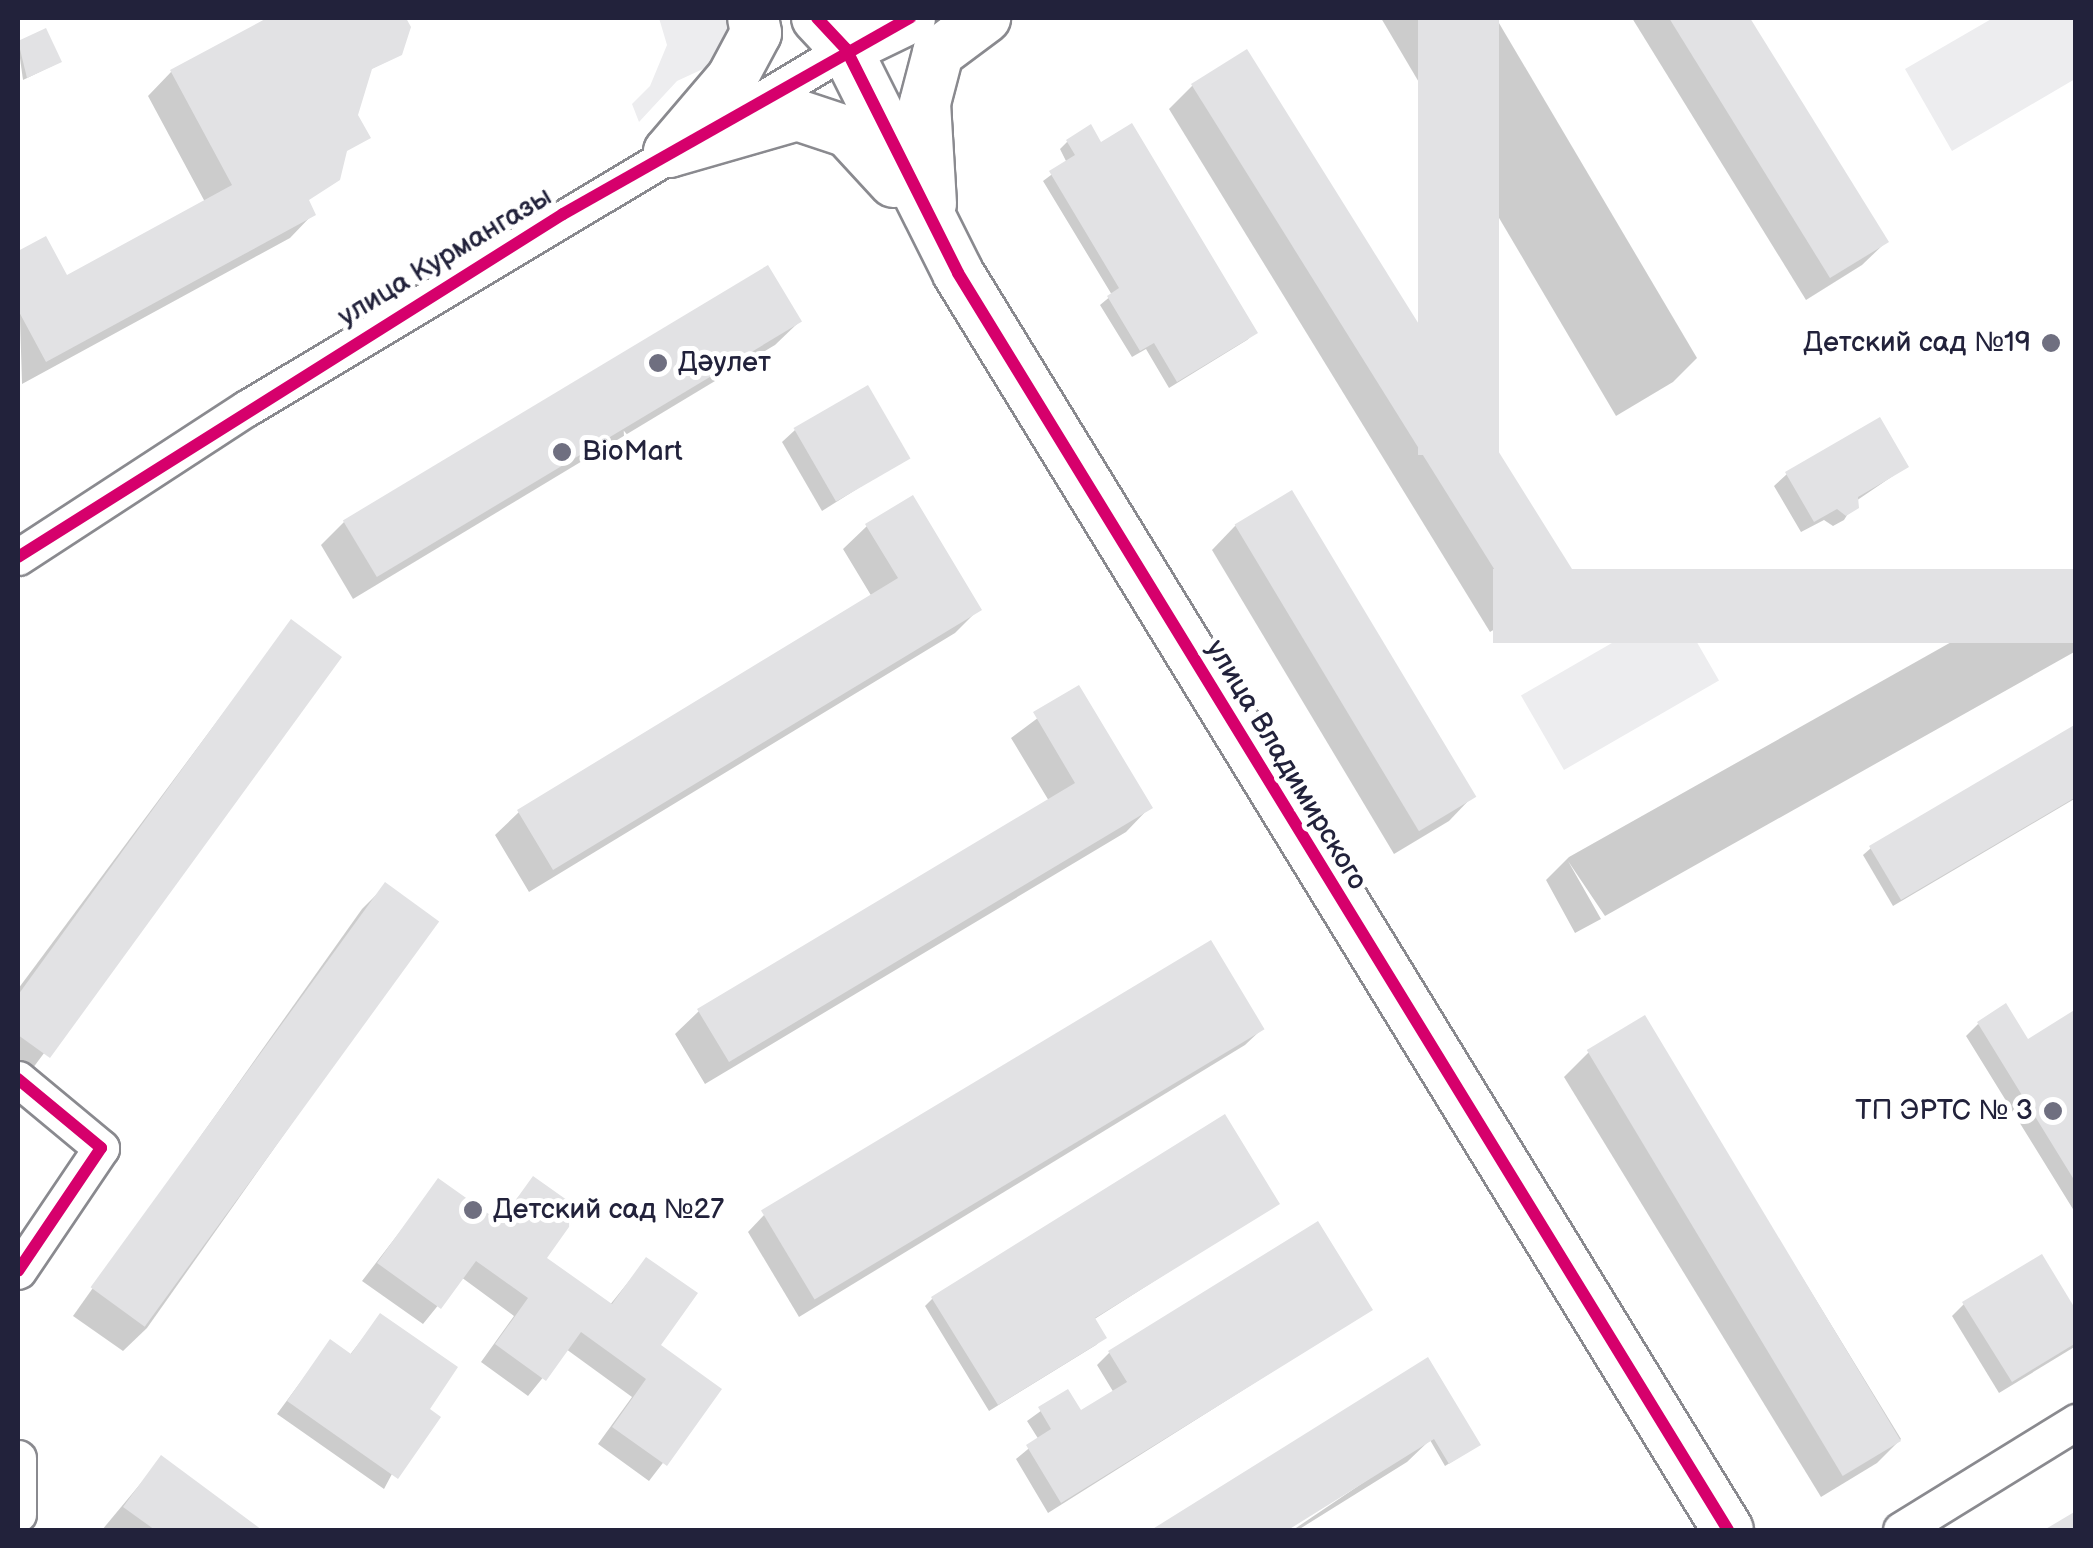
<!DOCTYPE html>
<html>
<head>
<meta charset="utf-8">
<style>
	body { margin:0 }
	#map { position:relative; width:2093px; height:1548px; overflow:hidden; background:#fff; font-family:"Balsamiq Sans",sans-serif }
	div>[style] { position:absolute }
	.green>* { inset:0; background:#ededef; transform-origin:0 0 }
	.shadow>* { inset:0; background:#0003 }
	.building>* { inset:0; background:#e2e2e4; transform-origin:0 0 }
	.roads { filter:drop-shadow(2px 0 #8a8a8f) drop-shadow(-2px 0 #8a8a8f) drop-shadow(0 2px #8a8a8f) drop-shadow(0 -2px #8a8a8f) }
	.street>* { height:35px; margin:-17.5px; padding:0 17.5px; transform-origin:17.5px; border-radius:17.5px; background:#fff }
	.secondary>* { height:50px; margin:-25px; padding:0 25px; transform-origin:25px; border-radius:25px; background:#fff }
	.cycleway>* { height:12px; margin:-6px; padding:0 6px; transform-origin:6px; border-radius:6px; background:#d6006c }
	.dots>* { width:28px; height:28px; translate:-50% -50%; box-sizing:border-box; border:5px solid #fff; border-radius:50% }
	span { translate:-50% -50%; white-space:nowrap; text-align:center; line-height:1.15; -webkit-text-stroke:10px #fff; paint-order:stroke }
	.street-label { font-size:28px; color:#22223b }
	.poi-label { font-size:28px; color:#22223b }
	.right { translate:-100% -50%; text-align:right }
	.left { translate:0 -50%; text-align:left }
	.frame { position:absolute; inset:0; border:20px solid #22223b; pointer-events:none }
</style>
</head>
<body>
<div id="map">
	<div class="green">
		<div style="clip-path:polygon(659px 18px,730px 18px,734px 32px,716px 63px,677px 81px,639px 122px,632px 104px,650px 86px,667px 45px)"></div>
		<div style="clip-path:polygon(1993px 18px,2075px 18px,2075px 79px,1952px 151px,1905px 69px)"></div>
		<div style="left:1676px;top:606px;width:86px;height:179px;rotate:60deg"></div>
	</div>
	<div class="shadow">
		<div style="clip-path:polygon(403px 18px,408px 27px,396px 57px,369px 70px,344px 152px,306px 201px,313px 214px,290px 238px,22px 384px,18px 254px,45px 239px,66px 278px,205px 202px,148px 96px,171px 72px,269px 18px)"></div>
		<div style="clip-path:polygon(1381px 18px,1496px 18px,1697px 358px,1673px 382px,1616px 416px)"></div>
		<div style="clip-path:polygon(1632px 18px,1747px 18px,1886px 242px,1862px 265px,1806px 300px)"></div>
		<div style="clip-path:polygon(45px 31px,56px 64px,23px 80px,18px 44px)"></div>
		<div style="clip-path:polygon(1193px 85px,1567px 576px,1543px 600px,1490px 632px,1169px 109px)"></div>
		<div style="clip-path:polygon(1067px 142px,1100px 145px,1255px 333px,1247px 340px,1169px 388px,1146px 349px,1132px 357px,1100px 305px,1112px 295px,1043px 181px,1067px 163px,1060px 149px)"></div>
		<div style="clip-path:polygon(799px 322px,775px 345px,353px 599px,321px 545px,344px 522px)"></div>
		<div style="clip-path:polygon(795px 430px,906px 458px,822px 511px,782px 442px)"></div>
		<div style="clip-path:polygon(1906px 467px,1856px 501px,1844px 520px,1833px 526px,1824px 520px,1801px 532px,1774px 486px,1787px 474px)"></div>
		<div style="clip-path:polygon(1291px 493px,1472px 797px,1449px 821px,1394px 854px,1212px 550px,1235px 526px)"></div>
		<div style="clip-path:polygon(867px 526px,979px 609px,955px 633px,529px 892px,495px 835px,519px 812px,872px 597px,843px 549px)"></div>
		<div style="clip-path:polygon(2076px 572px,2076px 651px,1605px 916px,1568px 861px,1601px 919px,1575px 933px,1546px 880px,1569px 857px)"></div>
		<div style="clip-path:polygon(291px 622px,339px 657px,24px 1080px,18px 1075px,18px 989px)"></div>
		<div style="clip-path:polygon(1078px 688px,1149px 808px,1126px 832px,705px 1084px,675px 1034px,699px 1011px,1049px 801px,1011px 738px)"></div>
		<div style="clip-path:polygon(2076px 727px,2076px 798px,1893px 906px,1863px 855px,1871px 848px)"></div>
		<div style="clip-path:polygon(385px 886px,435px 921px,147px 1328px,123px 1351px,73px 1316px,362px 909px)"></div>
		<div style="clip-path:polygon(2076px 1012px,2076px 1214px,1966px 1036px,1978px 1024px,2027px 1042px)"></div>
		<div style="clip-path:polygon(1644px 1019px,1901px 1439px,1877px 1463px,1821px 1497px,1564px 1077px,1588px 1053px)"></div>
		<div style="clip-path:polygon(1262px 1029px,1245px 1045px,799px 1317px,748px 1232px,764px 1215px)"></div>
		<div style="clip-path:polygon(533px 1179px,544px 1258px,609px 1306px,646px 1260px,657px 1345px,719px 1390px,649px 1481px,598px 1444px,632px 1397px,566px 1349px,528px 1396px,481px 1362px,514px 1316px,461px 1277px,423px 1324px,362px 1281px,439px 1181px,497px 1223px)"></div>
		<div style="clip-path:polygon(1277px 1203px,1093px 1320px,1104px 1337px,1096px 1345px,989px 1411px,925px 1306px,932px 1299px)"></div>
		<div style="clip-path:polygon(1317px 1225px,1370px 1310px,1048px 1513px,1016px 1459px,1039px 1440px,1027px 1421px,1067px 1392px,1080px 1414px,1114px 1393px,1097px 1365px,1109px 1353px)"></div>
		<div style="clip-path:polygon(1964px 1304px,2076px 1314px,2076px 1346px,1999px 1393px,1952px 1316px)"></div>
		<div style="clip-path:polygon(380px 1316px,426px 1410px,384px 1489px,277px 1414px,330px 1342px,349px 1356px)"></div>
		<div style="clip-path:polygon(1427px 1361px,1474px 1448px,1445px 1466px,1430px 1440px,1407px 1462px,1298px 1530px,1293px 1530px,1407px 1453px,1283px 1530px,1156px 1530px)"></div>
		<div style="clip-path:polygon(161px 1459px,258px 1530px,102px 1530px)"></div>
	</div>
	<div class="building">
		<div style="clip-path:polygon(267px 18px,406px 18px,411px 27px,402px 55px,372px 69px,358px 115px,371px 138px,347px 151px,340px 180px,309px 200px,316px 215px,46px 362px,18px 310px,18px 251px,46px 236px,67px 275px,232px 185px,170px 70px)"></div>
		<div style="left:1418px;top:18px;width:81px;height:437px"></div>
		<div style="clip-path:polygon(1669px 18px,1750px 18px,1889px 242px,1830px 278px)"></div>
		<div style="clip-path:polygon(46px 28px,62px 62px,27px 78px,18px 41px)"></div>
		<div style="left:1247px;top:49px;width:618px;height:66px;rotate:58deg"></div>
		<div style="clip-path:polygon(1132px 123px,1258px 333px,1177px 382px,1154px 343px,1140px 351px,1107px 296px,1119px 288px,1049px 171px,1075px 155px,1066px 140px,1091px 124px,1101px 142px)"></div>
		<div style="left:768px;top:265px;width:66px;height:496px;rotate:59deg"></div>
		<div style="left:868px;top:385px;width:85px;height:86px;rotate:60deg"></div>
		<div style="clip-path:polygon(1880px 417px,1909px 467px,1858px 497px,1859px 508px,1846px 516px,1837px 509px,1814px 522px,1785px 472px)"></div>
		<div style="left:1292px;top:490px;width:358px;height:67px;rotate:59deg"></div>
		<div style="clip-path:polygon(913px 495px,982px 610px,553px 870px,517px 810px,898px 578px,865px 524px)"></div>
		<div style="left:2076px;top:569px;width:74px;height:583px;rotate:90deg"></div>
		<div style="clip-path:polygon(291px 619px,342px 657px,50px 1058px,18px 1035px,18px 995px)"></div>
		<div style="clip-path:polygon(1079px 685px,1153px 808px,729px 1062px,697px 1009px,1075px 783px,1033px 712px)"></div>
		<div style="clip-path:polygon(2076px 724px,2076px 797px,1901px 900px,1869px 846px)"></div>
		<div style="left:385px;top:882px;width:67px;height:501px;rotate:36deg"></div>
		<div style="left:1211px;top:940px;width:104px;height:525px;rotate:59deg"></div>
		<div style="clip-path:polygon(2006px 1003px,2028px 1039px,2076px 1009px,2076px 1183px,1977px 1022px)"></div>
		<div style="left:1645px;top:1015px;width:497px;height:68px;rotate:59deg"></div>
		<div style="clip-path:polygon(1225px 1114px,1280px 1204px,1095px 1318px,1107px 1338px,998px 1405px,931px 1297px)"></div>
		<div style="clip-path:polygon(533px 1176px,581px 1210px,547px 1258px,612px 1304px,646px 1257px,698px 1293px,661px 1345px,722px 1389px,667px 1466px,612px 1427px,646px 1379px,581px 1332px,546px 1381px,495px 1344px,528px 1298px,476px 1261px,441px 1309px,377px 1263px,438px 1178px,500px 1222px)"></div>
		<div style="clip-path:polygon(1318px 1221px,1373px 1310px,1061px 1503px,1026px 1445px,1051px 1429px,1038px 1407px,1068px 1389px,1081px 1410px,1127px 1382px,1108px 1351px)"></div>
		<div style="clip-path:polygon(2042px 1254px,2076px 1310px,2076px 1343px,2012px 1382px,1962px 1302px)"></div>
		<div style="clip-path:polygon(380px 1313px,458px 1367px,430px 1409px,441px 1417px,398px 1479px,287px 1401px,330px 1339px,351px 1354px)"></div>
		<div style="clip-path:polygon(1428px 1357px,1481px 1445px,1449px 1464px,1434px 1439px,1288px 1530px,1151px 1530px)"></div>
		<div style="clip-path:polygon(161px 1455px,262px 1530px,155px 1530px,123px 1507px)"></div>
		<div style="clip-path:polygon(2076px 1511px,2076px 1530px,2044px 1530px)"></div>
	</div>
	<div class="roads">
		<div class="street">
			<div style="left:18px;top:557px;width:273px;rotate:-33.1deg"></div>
			<div style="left:247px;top:408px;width:698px;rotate:-30.94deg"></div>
			<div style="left:18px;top:1079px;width:108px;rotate:39.7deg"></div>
			<div style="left:101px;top:1148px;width:148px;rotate:124deg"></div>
			<div style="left:18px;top:1458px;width:56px;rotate:90deg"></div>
			<div style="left:1901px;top:1530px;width:206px;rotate:-31.7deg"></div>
		</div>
		<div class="secondary">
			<div style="left:817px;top:18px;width:42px;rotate:46.9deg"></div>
			<div style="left:846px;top:49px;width:250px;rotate:63.4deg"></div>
			<div style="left:958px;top:273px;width:1474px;rotate:58.51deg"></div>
			<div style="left:846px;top:49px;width:71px;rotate:-25.8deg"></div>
			<div style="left:669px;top:152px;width:133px;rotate:-16.1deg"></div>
			<div style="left:797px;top:115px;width:54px;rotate:18.4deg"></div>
			<div style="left:848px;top:132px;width:68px;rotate:47.4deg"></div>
			<div style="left:669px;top:152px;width:97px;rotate:-49.6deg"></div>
			<div style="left:732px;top:78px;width:51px;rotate:-61.9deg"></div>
			<div style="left:756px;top:33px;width:15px;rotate:-101deg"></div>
			<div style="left:931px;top:204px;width:101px;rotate:-93.4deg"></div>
			<div style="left:925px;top:103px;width:52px;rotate:-75.4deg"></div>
			<div style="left:938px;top:53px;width:59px;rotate:-36.7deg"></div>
		</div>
	</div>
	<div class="cycleway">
		<div style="left:817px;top:18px;width:42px;rotate:46.9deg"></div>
		<div style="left:846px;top:49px;width:250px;rotate:63.4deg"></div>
		<div style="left:958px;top:273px;width:1474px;rotate:58.51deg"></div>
		<div style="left:18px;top:557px;width:644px;rotate:-32.18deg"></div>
		<div style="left:563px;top:214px;width:399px;rotate:-29.5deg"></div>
		<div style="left:18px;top:1079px;width:108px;rotate:39.7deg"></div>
		<div style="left:101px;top:1148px;width:148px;rotate:124deg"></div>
	</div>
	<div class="dots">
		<div style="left:2051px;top:343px;background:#6f6f80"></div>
		<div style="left:658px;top:363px;background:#6f6f80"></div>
		<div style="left:562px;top:452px;background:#6f6f80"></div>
		<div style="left:2053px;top:1111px;background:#6f6f80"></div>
		<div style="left:473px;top:1210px;background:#6f6f80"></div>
	</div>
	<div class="street-label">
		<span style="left:445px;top:257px;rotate:-31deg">улица Курмангазы</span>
		<span style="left:1286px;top:765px;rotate:59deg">улица Владимирского</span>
	</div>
	<div class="poi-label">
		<span class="right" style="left:2031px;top:343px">Детский сад №19</span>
		<span class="left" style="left:678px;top:363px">Дәулет</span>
		<span class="left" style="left:582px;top:452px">BioMart</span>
		<span class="right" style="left:2033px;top:1111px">ТП ЭРТС № 3</span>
		<span class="left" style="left:493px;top:1210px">Детский сад №27</span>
	</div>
	<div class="frame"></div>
</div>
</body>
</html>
